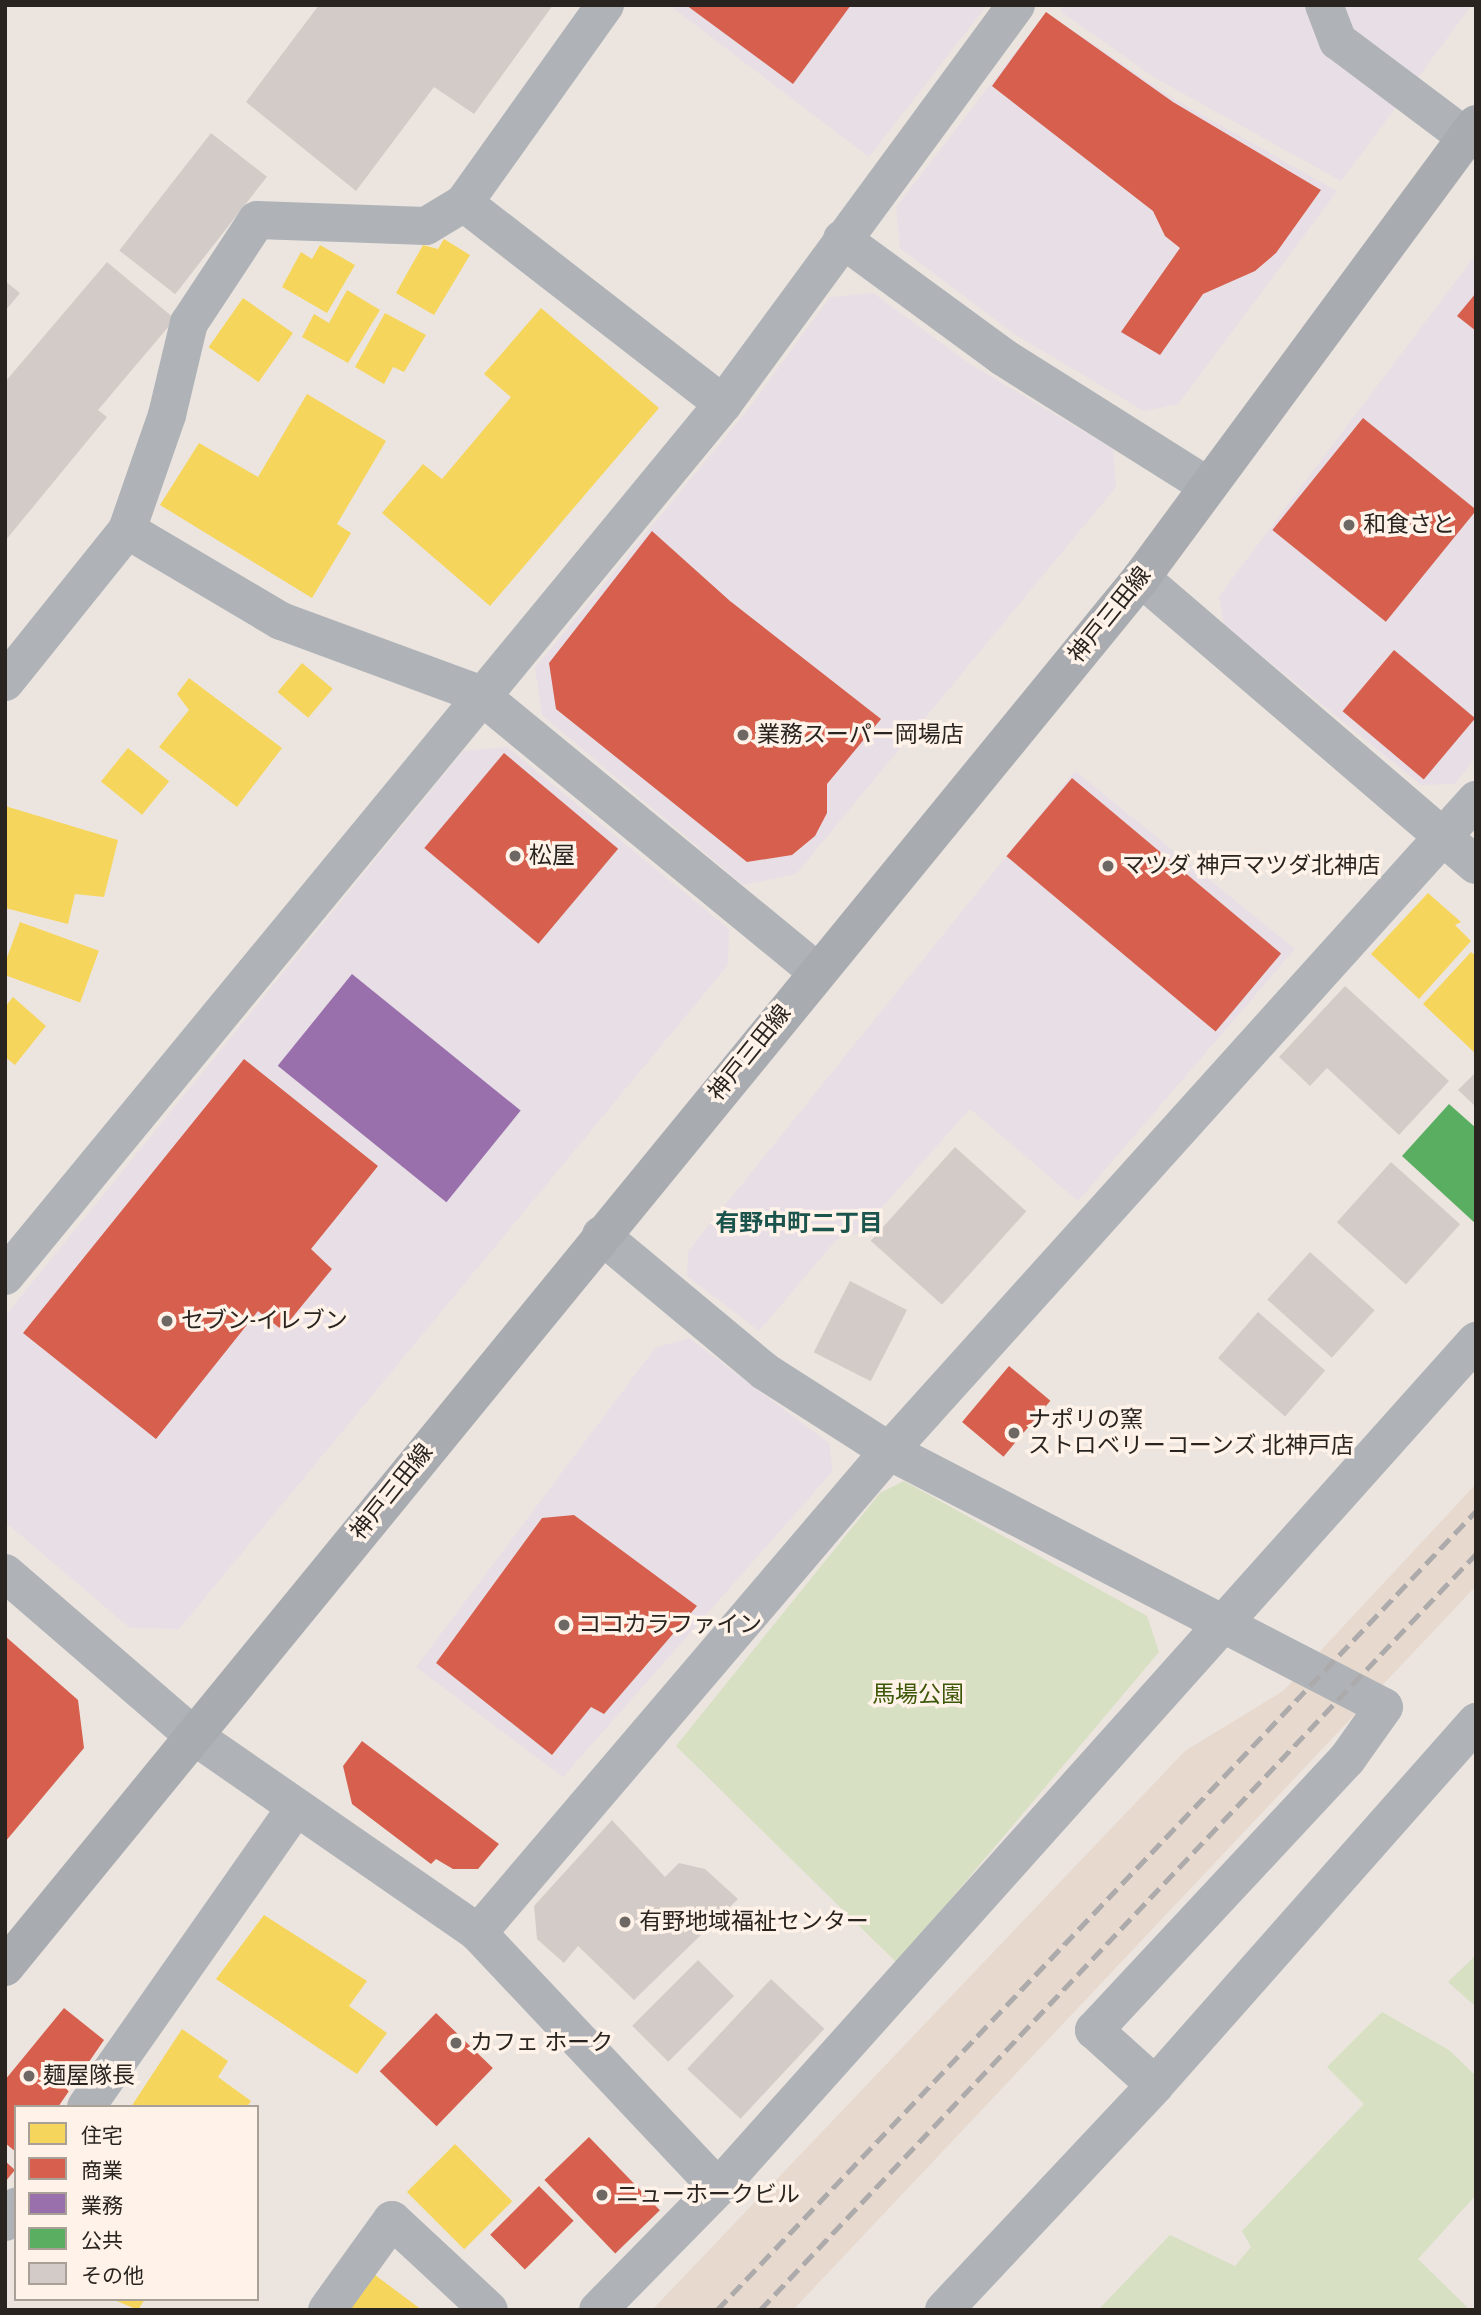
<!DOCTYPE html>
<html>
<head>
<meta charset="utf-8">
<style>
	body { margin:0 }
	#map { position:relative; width:1481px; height:2315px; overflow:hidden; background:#ece5df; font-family:"Roboto Condensed","Noto Sans JP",sans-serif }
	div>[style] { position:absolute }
	.commercial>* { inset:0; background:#e8dee6 }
	.built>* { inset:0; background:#e7d9ce }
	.green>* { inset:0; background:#d7e0c2 }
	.homes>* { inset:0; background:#f6d55c; transform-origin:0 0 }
	.shops>* { inset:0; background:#d6604d; transform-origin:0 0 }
	.offices>* { inset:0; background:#9970ab; transform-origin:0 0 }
	.public>* { inset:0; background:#5aae61 }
	.building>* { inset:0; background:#d2cbc7; transform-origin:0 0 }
	.minor>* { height:38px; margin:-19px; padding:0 19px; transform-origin:19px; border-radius:19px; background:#afb3b8 }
	.major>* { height:38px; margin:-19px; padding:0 19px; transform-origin:19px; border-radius:19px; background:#a8abb0 }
	.rail>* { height:5px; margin-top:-2.5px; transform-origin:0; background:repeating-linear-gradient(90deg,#acaaab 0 14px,transparent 0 21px) }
	.dots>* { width:19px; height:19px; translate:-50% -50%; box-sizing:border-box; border:4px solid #fff2e8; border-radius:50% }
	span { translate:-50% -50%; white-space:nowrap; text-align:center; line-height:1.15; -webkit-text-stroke:7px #fff2e8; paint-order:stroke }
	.poi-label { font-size:23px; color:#292420 }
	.left { translate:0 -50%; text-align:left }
	.street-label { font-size:23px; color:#292420 }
	.park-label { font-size:23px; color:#3c5707 }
	.neighbourhood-label { font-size:24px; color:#1a544d; font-weight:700 }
	.frame { position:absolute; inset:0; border:7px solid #292420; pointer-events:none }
	.legend { position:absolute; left:14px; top:2105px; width:245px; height:196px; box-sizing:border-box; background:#fff2e8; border:2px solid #a9a098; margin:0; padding:9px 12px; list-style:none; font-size:21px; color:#292420 }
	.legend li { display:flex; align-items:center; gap:14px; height:35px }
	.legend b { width:35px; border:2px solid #a9a098 }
</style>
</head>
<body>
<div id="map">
	<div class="commercial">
		<div style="clip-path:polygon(669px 5px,987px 5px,869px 157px)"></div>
		<div style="clip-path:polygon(1063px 5px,1472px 5px,1341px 181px,1155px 78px,1060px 11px)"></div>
		<div style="clip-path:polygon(1046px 12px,1174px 99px,1337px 191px,1178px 404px,1144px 411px,1014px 334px,900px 248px,896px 207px)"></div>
		<div style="clip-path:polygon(1476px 254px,1476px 757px,1455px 784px,1421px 785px,1224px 625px,1219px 596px)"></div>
		<div style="clip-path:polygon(873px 293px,970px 364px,1113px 449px,1116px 487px,796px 874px,743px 885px,542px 715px,535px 668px,746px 412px,830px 297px)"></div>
		<div style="clip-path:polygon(507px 747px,729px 929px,728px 965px,179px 1629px,130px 1628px,5px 1522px,5px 1316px,463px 751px)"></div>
		<div style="clip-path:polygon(1075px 771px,1295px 949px,1078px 1201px,970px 1109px,859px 1233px,837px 1239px,759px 1331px,687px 1276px,688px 1251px)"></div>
		<div style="clip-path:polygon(689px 1338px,830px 1444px,832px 1472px,563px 1777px,416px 1667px,655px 1348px)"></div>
	</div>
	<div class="built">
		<div style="clip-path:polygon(1476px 1484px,1476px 1586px,793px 2310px,652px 2310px,1185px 1751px,1283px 1691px)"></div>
	</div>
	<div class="green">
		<div style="clip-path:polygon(904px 1481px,1147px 1616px,1159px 1652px,897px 1963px,676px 1746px,880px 1493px)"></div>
		<div style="clip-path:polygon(1476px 1955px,1476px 2007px,1448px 1982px)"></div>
		<div style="clip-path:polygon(1382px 2012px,1449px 2050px,1476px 2076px,1476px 2195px,1418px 2259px,1470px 2310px,1098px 2310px,1170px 2235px,1235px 2266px,1251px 2247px,1242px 2231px,1364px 2104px,1327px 2067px)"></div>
	</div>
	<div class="homes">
		<div style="clip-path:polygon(444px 239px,470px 255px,434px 315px,396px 293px,423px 245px,438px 249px)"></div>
		<div style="clip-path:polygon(320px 245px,355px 265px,327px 313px,282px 287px,301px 252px,312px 259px)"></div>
		<div style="clip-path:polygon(347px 290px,380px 310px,348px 363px,302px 337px,314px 314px,329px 323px)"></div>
		<div style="left:243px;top:298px;width:61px;height:60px;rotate:35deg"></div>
		<div style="clip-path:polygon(541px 308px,659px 408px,490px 606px,382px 513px,423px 464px,442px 479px,511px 397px,484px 374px)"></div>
		<div style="clip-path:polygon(385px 313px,426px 335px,404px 372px,393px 367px,384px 384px,355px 367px)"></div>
		<div style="clip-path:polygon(307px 394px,386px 441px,337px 524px,351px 533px,312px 598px,160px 505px,199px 443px,258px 477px)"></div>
		<div style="left:302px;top:663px;width:40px;height:38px;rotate:40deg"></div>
		<div style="clip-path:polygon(189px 678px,282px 748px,237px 807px,159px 747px,189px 710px,177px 694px)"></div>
		<div style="left:128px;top:748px;width:53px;height:43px;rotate:39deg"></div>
		<div style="clip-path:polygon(5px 806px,118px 840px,104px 897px,75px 894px,68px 924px,5px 908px)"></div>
		<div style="clip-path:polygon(1428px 893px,1461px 922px,1455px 925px,1471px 941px,1419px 999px,1371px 954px)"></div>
		<div style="left:20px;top:922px;width:84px;height:55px;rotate:20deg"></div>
		<div style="clip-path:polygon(1471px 952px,1476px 956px,1476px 1054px,1423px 1004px)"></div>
		<div style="clip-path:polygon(13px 997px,46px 1026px,15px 1065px,5px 1057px,5px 1007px)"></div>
		<div style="clip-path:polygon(264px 1915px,367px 1981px,349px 2006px,387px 2033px,357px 2074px,216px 1979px)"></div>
		<div style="clip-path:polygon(182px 2029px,228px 2061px,218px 2077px,251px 2101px,247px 2107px,131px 2107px)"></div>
		<div style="left:455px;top:2144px;width:81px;height:68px;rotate:45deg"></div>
		<div style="clip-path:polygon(375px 2275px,422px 2310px,350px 2310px)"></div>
		<div style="clip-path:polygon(112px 2299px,145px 2299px,138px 2310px)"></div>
	</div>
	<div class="shops">
		<div style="clip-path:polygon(686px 5px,851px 5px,793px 84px)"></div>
		<div style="clip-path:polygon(1046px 12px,1173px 102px,1321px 190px,1276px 253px,1255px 271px,1203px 294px,1160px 355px,1121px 332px,1180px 248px,1165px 236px,1153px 211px,992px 86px)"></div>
		<div style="clip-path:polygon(1476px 293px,1476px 331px,1457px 316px)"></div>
		<div style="left:1363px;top:418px;width:146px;height:144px;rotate:39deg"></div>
		<div style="clip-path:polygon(652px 531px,730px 601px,881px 719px,827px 784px,827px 813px,815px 836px,792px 855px,747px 862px,556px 709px,549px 663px)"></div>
		<div style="left:1394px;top:650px;width:106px;height:80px;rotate:40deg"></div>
		<div style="left:504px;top:753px;width:149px;height:124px;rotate:40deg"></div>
		<div style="left:1072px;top:778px;width:273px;height:102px;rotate:40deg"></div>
		<div style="clip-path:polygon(244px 1059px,378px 1166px,311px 1249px,332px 1269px,282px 1330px,258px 1311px,156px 1439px,23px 1333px)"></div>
		<div style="left:1009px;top:1366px;width:54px;height:73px;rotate:40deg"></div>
		<div style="clip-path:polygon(574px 1515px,697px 1606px,604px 1714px,591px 1707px,552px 1755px,436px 1663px,542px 1518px)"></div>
		<div style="clip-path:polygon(5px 1636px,78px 1700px,84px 1748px,5px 1842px)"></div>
		<div style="clip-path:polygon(362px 1741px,499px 1844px,478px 1869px,453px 1869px,436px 1859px,431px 1864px,352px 1804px,343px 1766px)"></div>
		<div style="clip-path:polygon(64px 2008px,104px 2040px,58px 2107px,16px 2107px,16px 2152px,5px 2143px,5px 2080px)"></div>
		<div style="left:436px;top:2013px;width:79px;height:81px;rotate:44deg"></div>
		<div style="left:589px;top:2137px;width:102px;height:62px;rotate:46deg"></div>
		<div style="clip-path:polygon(5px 2161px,15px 2170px,5px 2182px)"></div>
		<div style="left:539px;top:2186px;width:49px;height:69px;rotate:45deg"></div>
	</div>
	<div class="offices">
		<div style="left:352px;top:974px;width:217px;height:118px;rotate:39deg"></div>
	</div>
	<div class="public">
		<div style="clip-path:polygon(1449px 1104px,1476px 1128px,1476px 1224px,1402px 1156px)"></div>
	</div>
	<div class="building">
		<div style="clip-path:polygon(319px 5px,553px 5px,474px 114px,434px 87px,356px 191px,246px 102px)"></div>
		<div style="left:211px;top:133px;width:71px;height:149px;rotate:38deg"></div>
		<div style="clip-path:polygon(107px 262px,175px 319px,98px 410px,107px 417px,5px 541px,5px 382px)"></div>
		<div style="clip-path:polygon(5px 281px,20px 293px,5px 311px)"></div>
		<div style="clip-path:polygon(1345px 986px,1449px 1081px,1399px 1135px,1327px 1068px,1310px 1086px,1279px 1057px)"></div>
		<div style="clip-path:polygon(1476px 1072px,1476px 1107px,1458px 1090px)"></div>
		<div style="left:955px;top:1147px;width:96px;height:126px;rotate:42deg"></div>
		<div style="left:1391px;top:1162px;width:93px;height:81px;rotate:42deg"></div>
		<div style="left:1310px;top:1252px;width:87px;height:64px;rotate:42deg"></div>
		<div style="left:850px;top:1281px;width:64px;height:80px;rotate:27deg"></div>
		<div style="left:1258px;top:1312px;width:89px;height:61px;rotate:41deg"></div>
		<div style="clip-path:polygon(612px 1820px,665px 1877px,679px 1863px,705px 1869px,738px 1899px,634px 2000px,578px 1946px,564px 1963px,537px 1939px,534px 1906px)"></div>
		<div style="left:698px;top:1960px;width:51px;height:93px;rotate:45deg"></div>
		<div style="left:771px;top:1979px;width:73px;height:123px;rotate:43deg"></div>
	</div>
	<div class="minor">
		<div style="left:605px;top:5px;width:243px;rotate:125.5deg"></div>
		<div style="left:464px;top:203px;width:328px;rotate:37.8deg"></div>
		<div style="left:1324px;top:5px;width:39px;rotate:69deg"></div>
		<div style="left:1338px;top:41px;width:160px;rotate:36.9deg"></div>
		<div style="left:842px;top:239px;width:200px;rotate:36.2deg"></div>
		<div style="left:1003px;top:357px;width:242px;rotate:32.2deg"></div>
		<div style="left:127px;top:530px;width:179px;rotate:30.6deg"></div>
		<div style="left:281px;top:621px;width:211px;rotate:20.2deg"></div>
		<div style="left:479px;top:694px;width:438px;rotate:39.4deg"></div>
		<div style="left:1141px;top:578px;width:441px;rotate:40.6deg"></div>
		<div style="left:5px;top:682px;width:195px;rotate:-51.2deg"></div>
		<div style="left:127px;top:530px;width:122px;rotate:-70.8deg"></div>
		<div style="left:167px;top:415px;width:95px;rotate:-76.6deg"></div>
		<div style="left:189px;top:323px;width:123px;rotate:-56.6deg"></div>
		<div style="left:257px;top:220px;width:169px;rotate:2deg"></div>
		<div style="left:426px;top:226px;width:44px;rotate:-31.2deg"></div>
		<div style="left:601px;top:1235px;width:212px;rotate:39.8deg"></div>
		<div style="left:764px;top:1371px;width:148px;rotate:32.6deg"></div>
		<div style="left:889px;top:1451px;width:557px;rotate:27.35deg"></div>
		<div style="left:1384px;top:1707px;width:64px;rotate:125.4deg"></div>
		<div style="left:1347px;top:1759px;width:371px;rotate:133deg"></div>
		<div style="left:1094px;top:2030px;width:82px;rotate:42deg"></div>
		<div style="left:5px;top:1276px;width:1130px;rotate:-50.53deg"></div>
		<div style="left:723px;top:404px;width:495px;rotate:-53.7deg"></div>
		<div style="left:5px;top:1573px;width:250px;rotate:40.8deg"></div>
		<div style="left:194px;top:1736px;width:346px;rotate:34.7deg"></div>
		<div style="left:478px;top:1933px;width:350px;rotate:46.7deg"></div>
		<div style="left:478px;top:1933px;width:633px;rotate:-49.55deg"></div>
		<div style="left:889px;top:1451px;width:877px;rotate:-47.96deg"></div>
		<div style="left:86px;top:2107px;width:363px;rotate:-55deg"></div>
		<div style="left:5px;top:2222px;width:19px;rotate:-54deg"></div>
		<div style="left:327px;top:2310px;width:111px;rotate:-54.2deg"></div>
		<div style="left:392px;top:2220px;width:132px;rotate:42.9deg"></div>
		<div style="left:598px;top:2310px;width:171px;rotate:-45.5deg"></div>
		<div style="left:718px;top:2188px;width:1137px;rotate:-48.17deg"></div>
		<div style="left:944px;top:2310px;width:308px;rotate:-46.8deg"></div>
		<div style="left:1155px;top:2085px;width:485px;rotate:-48.5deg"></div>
	</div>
	<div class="major">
		<div style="left:5px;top:1967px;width:1794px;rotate:-50.72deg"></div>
		<div style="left:1141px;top:578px;width:564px;rotate:-53.58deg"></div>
	</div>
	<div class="rail">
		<div style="left:717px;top:2310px;width:1102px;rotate:-46.47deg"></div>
		<div style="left:760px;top:2310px;width:1041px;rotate:-46.56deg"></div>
	</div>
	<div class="dots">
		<div style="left:1349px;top:525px;background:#6d6863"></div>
		<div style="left:743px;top:735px;background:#6d6863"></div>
		<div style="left:515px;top:856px;background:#6d6863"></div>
		<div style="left:1108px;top:866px;background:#6d6863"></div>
		<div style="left:167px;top:1321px;background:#6d6863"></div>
		<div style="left:1014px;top:1433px;background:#6d6863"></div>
		<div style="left:564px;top:1625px;background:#6d6863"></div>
		<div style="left:625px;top:1922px;background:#6d6863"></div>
		<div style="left:456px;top:2043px;background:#6d6863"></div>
		<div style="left:29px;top:2076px;background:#6d6863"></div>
		<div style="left:602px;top:2195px;background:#6d6863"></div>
	</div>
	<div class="poi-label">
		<span class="left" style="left:1363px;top:525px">和食さと</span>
		<span class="left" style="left:757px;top:735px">業務スーパー岡場店</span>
		<span class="left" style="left:529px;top:856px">松屋</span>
		<span class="left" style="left:1122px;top:866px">マツダ 神戸マツダ北神店</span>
		<span class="left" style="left:181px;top:1321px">セブン-イレブン</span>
		<span class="left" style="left:1028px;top:1433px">ナポリの窯<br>ストロベリーコーンズ 北神戸店</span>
		<span class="left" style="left:578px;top:1625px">ココカラファイン</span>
		<span class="left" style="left:639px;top:1922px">有野地域福祉センター</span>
		<span class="left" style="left:470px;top:2043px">カフェ ホーク</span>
		<span class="left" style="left:43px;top:2076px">麺屋隊長</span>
		<span class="left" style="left:616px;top:2195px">ニューホークビル</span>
	</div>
	<div class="street-label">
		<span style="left:1110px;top:615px;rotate:-51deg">神戸三田線</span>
		<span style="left:750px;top:1053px;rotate:-51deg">神戸三田線</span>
		<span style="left:392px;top:1492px;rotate:-51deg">神戸三田線</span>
	</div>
	<div class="park-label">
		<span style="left:918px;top:1695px">馬場公園</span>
	</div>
	<div class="neighbourhood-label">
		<span style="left:799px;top:1224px">有野中町二丁目</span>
	</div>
	<div class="frame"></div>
	<ul class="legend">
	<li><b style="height:19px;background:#f6d55c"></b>住宅</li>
	<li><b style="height:19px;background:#d6604d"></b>商業</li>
	<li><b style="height:19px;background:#9970ab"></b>業務</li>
	<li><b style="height:19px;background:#5aae61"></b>公共</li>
	<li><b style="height:19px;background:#d2cbc7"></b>その他</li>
	</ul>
</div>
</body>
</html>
